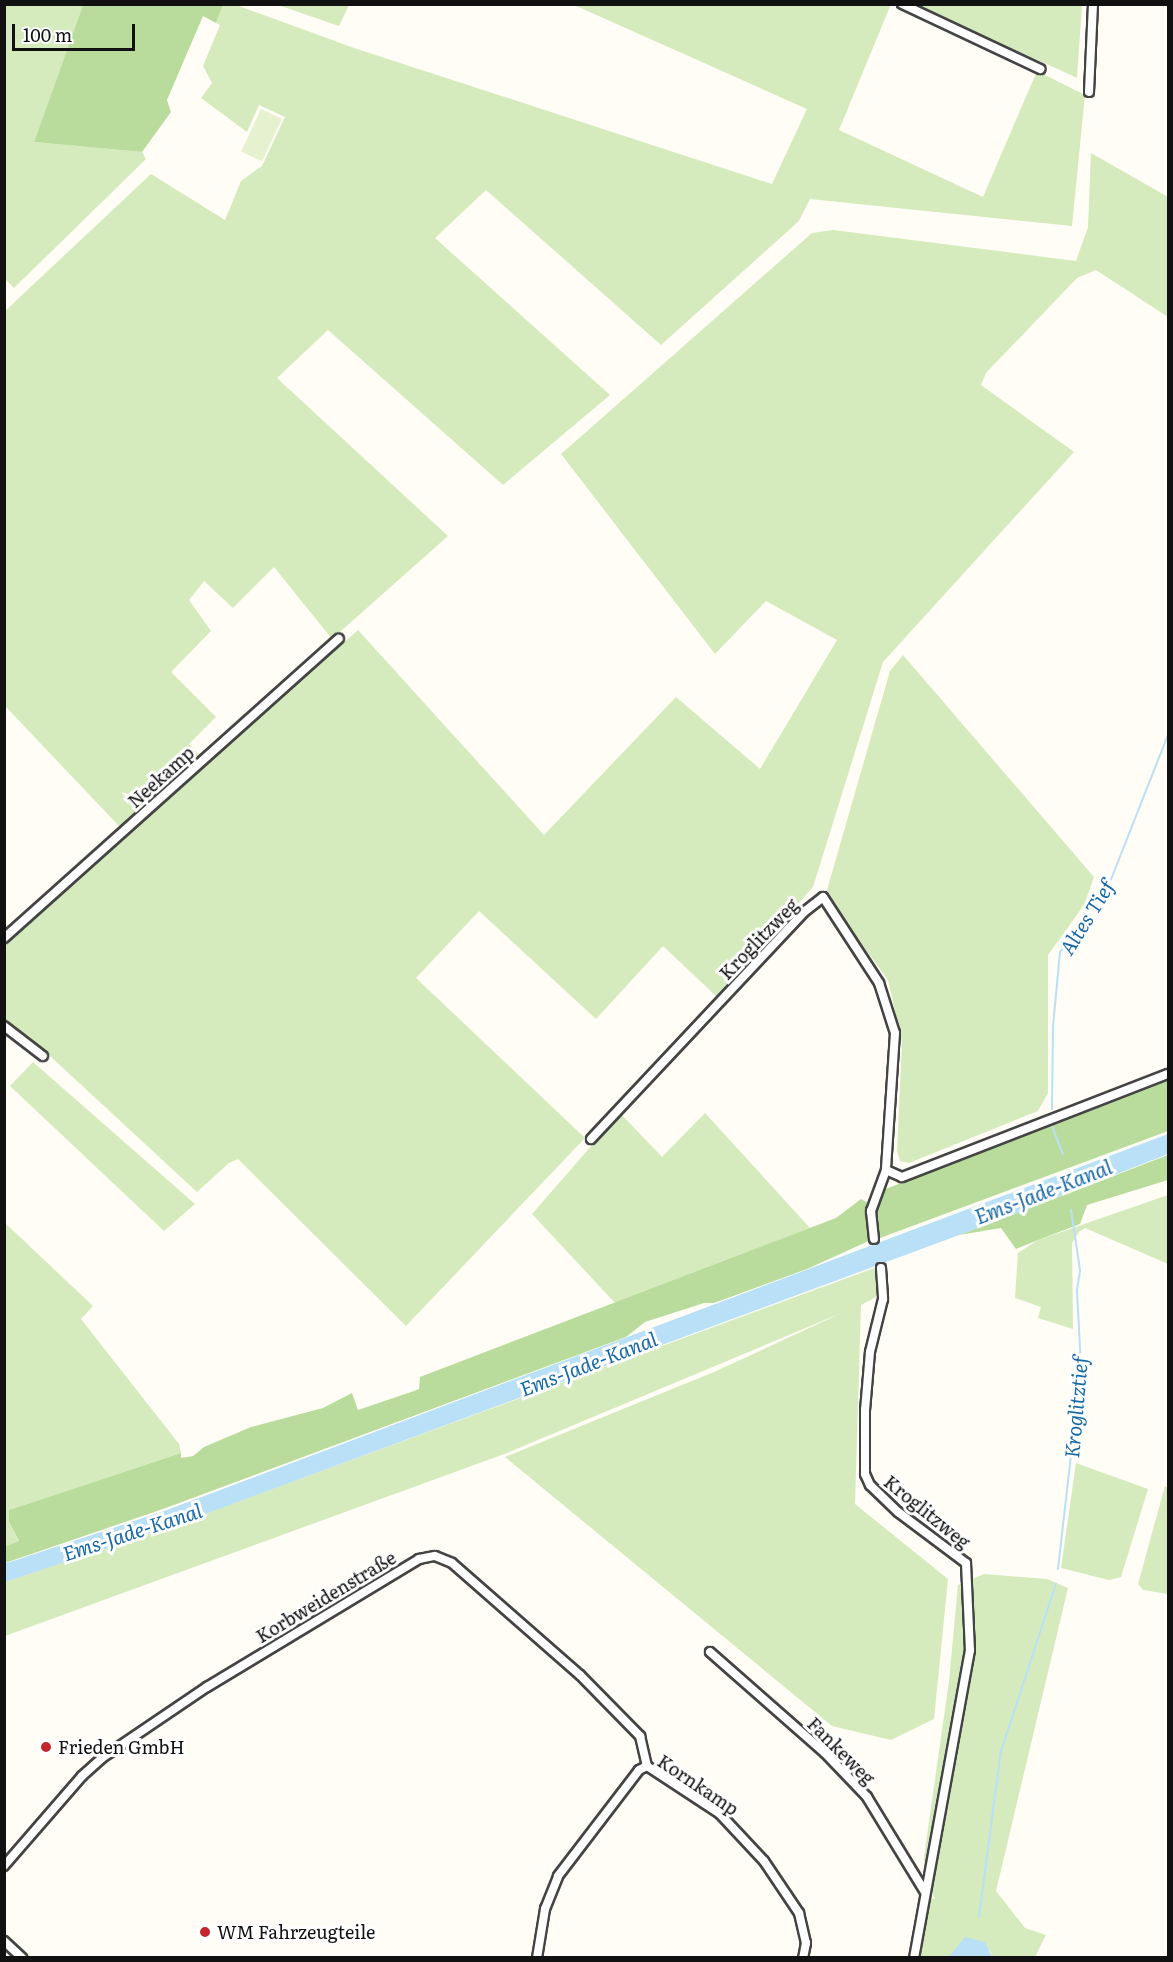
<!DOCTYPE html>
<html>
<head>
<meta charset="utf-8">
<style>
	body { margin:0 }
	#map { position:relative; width:1173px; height:1962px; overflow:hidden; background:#fffdf5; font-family:Literata,serif }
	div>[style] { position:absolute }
	.green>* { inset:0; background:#d5ebbd }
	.forest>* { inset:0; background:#b9dc9c }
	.pitch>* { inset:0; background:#e6f2cf; transform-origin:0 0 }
	.water>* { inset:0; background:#b9e0f7 }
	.stream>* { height:2px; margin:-1px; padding:0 1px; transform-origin:1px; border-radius:1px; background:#b9e0f7 }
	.roads { filter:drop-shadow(2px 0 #444) drop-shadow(-2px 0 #444) drop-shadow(0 2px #444) drop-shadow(0 -2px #444) }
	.street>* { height:8px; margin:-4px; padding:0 4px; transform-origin:4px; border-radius:4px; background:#fff }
	.dots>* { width:16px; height:16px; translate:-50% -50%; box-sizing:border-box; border:3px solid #fff; border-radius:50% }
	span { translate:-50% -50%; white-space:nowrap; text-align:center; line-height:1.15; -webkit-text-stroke:6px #fff; paint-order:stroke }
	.street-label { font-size:18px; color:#111 }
	.poi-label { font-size:18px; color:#111 }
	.left { translate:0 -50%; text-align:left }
	.water-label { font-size:20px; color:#1768a6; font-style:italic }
	.frame { position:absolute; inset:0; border:6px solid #111; pointer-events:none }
	.scale { position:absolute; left:12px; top:24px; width:123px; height:27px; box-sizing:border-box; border:3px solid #111; border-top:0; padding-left:8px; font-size:18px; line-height:21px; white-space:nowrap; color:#111; -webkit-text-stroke:4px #fff; paint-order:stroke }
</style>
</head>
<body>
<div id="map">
	<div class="green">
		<div style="clip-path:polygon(5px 5px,83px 5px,34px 142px,142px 152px,146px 159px,14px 288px,5px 279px)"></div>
		<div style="clip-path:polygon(223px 5px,236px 5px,354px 48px,772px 184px,807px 109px,574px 5px,891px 4px,839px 130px,983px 197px,1037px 71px,1085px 95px,1072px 226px,810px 199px,799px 221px,661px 345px,486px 190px,435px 238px,610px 395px,503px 485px,328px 330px,277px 378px,448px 536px,332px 639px,274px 567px,233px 608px,204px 581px,189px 600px,211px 631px,171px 672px,216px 717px,189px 744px,200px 756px,119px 826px,5px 706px,5px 311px,151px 174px,225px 220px,241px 181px,262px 166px,285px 117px,259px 105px,247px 132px,201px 98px,212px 83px,203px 66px,220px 25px,216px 23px)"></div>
		<div style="clip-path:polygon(278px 5px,349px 4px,349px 5px,339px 26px)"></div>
		<div style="clip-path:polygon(916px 5px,1082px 5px,1077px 78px,1073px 76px)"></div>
		<div style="clip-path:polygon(1091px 153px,1168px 197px,1168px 317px,1096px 270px,1077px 278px,986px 373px,981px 385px,1074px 452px,883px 662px,813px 887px,716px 996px,663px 946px,596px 1019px,479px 911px,416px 978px,585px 1138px,406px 1326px,238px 1159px,229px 1163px,197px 1192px,50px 1056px,5px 1020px,5px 944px,358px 630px,544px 835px,676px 697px,760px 769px,837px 640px,766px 601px,715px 654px,561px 454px,812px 233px,833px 230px,1076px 261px,1088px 227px)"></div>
		<div style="clip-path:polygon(903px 655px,1094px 877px,1084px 905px,1048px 955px,1048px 1093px,1038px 1111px,909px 1163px,900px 1161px,897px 1151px,902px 1042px,888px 980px,830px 901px,827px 890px,890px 671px)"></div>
		<div style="clip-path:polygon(33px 1062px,195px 1204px,164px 1231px,10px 1086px)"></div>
		<div style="clip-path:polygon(620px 1113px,662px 1157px,705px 1113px,810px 1228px,616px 1304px,532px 1214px)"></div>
		<div style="clip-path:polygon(1168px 1195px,1168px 1264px,1085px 1228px,1079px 1232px,1072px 1243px,1073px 1329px,1038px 1318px,1041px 1307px,1015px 1298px,1018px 1253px,1038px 1240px)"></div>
		<div style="clip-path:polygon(4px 1222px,93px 1306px,81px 1319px,179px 1444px,181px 1453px,9px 1510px,9px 1522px,19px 1542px,5px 1547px)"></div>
		<div style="clip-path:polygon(877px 1267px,878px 1296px,861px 1305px,855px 1504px,948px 1579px,934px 1719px,891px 1740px,832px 1726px,505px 1457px,714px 1372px,844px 1312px,507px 1453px,5px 1636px,4px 1582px,174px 1525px)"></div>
		<div style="clip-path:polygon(1076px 1463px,1148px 1489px,1121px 1577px,1109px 1580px,1061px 1568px)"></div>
		<div style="clip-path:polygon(1165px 1486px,1168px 1488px,1168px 1594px,1143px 1590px,1138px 1584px)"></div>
		<div style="clip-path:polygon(984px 1574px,1047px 1579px,1068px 1588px,996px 1891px,1025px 1928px,1046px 1935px,1035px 1957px,992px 1957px,990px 1951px,949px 1957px,909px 1958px,919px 1894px,935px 1899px,925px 1877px,924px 1857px,949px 1681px,958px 1585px)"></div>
	</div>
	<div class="forest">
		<div style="clip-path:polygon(83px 5px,223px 5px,216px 23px,203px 16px,167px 100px,171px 112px,142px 152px,34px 142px)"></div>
		<div style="clip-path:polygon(1168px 1081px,1168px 1131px,880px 1238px,878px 1235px,876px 1209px,883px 1190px)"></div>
		<div style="clip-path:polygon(1168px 1155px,1168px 1180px,1087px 1205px,1080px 1224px,1038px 1240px,1016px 1249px,1001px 1228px,959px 1235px)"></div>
		<div style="clip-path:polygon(861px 1199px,870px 1204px,871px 1240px,807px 1269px,714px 1303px,704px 1303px,645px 1322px,626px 1337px,163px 1509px,5px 1563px,4px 1547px,19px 1541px,9px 1522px,9px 1510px,181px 1453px,181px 1458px,193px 1456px,204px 1447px,251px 1427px,323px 1408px,352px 1393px,358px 1410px,414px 1391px,419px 1389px,420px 1377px,836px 1218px)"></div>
	</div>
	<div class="pitch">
		<div style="left:261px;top:109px;width:23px;height:47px;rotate:25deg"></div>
	</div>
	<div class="water">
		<div style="clip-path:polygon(1168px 1134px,1168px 1154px,989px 1224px,173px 1526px,5px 1582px,4px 1564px,164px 1511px)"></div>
		<div style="clip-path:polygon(965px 1937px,985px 1942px,992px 1957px,949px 1957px)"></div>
	</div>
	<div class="stream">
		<div style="left:1052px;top:1109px;width:83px;rotate:-89.3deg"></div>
		<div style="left:1053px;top:1026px;width:74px;rotate:-84.6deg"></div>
		<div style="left:1060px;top:952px;width:86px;rotate:-54.5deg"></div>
		<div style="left:1110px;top:882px;width:158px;rotate:-68.5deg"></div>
		<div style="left:1052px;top:1126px;width:30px;rotate:69deg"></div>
		<div style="left:1058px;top:1569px;width:203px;rotate:-83.5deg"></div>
		<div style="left:1081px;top:1367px;width:77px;rotate:-93deg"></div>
		<div style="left:1077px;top:1290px;width:20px;rotate:-81deg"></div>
		<div style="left:1080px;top:1270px;width:61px;rotate:-98.5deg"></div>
		<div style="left:979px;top:1917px;width:167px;rotate:-82.5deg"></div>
		<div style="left:1001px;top:1751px;width:176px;rotate:-71.8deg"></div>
	</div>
	<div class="roads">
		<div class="street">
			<div style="left:902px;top:4px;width:153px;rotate:25.2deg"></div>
			<div style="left:1089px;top:92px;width:88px;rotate:-87.4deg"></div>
			<div style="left:4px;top:938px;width:449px;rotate:-41.8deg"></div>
			<div style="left:4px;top:1026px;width:49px;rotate:37.6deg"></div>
			<div style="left:591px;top:1139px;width:311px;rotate:-46.8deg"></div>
			<div style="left:804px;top:912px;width:24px;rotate:-38deg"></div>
			<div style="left:823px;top:897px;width:103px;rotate:56.9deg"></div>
			<div style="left:879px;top:983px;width:52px;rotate:72.3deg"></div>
			<div style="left:895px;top:1033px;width:137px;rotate:93.8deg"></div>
			<div style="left:886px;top:1170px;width:44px;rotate:110.1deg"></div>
			<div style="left:871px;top:1211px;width:28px;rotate:84deg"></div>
			<div style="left:886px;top:1170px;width:17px;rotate:24deg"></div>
			<div style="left:902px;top:1177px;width:285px;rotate:-21.2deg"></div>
			<div style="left:881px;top:1268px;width:31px;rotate:86deg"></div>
			<div style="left:883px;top:1299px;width:55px;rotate:103.8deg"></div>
			<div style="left:870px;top:1352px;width:58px;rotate:94.9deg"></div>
			<div style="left:865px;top:1410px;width:64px;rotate:90deg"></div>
			<div style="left:865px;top:1474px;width:12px;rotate:66deg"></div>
			<div style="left:870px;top:1485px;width:39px;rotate:44deg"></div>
			<div style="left:898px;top:1512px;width:85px;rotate:36.9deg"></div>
			<div style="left:966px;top:1563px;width:87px;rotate:87.4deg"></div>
			<div style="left:970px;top:1650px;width:313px;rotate:100.3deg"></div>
			<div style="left:710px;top:1652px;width:153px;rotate:41.3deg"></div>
			<div style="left:825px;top:1753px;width:61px;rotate:46.3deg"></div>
			<div style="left:867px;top:1797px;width:111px;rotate:58.6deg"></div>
			<div style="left:4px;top:1866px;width:119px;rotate:-49.1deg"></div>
			<div style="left:82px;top:1776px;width:27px;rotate:-42deg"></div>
			<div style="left:102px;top:1758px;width:127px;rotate:-34.1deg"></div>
			<div style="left:207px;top:1687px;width:248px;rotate:-31.1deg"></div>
			<div style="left:419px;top:1559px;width:16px;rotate:-11deg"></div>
			<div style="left:435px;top:1556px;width:18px;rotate:22deg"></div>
			<div style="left:452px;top:1563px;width:170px;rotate:41.2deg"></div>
			<div style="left:580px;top:1675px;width:86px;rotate:45.5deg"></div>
			<div style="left:640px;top:1736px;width:31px;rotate:77deg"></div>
			<div style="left:4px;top:1941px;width:25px;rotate:43deg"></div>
			<div style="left:537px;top:1958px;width:50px;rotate:-80.7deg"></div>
			<div style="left:545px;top:1909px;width:35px;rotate:-68deg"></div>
			<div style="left:558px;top:1876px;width:133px;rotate:-52.6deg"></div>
			<div style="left:639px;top:1770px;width:9px;rotate:-27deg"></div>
			<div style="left:647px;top:1766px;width:87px;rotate:33.3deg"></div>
			<div style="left:720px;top:1814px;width:64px;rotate:46.9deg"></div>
			<div style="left:764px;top:1861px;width:63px;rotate:56.1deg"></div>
			<div style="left:799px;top:1913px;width:31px;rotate:77deg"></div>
			<div style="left:806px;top:1943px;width:15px;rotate:101deg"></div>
		</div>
	</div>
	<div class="dots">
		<div style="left:46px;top:1747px;background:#c4262e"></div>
		<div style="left:205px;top:1932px;background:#c4262e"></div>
	</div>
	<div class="street-label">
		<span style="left:161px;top:777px;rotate:-42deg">Neekamp</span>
		<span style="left:759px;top:939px;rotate:-46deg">Kroglitzweg</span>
		<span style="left:927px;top:1512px;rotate:39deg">Kroglitzweg</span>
		<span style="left:326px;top:1597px;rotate:-31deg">Korbweidenstraße</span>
		<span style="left:841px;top:1751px;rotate:45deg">Fankeweg</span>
		<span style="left:698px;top:1785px;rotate:34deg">Kornkamp</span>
	</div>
	<div class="poi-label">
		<span class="left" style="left:58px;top:1747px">Frieden GmbH</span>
		<span class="left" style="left:217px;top:1932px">WM Fahrzeugteile</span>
	</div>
	<div class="water-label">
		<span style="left:1086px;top:917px;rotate:-58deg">Altes Tief</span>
		<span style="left:1043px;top:1191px;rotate:-21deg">Ems-Jade-Kanal</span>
		<span style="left:588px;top:1363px;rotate:-21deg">Ems-Jade-Kanal</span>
		<span style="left:1075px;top:1407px;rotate:-85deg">Kroglitztief</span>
		<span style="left:132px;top:1531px;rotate:-18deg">Ems-Jade-Kanal</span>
	</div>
	<div class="frame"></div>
	<div class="scale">100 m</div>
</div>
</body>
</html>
